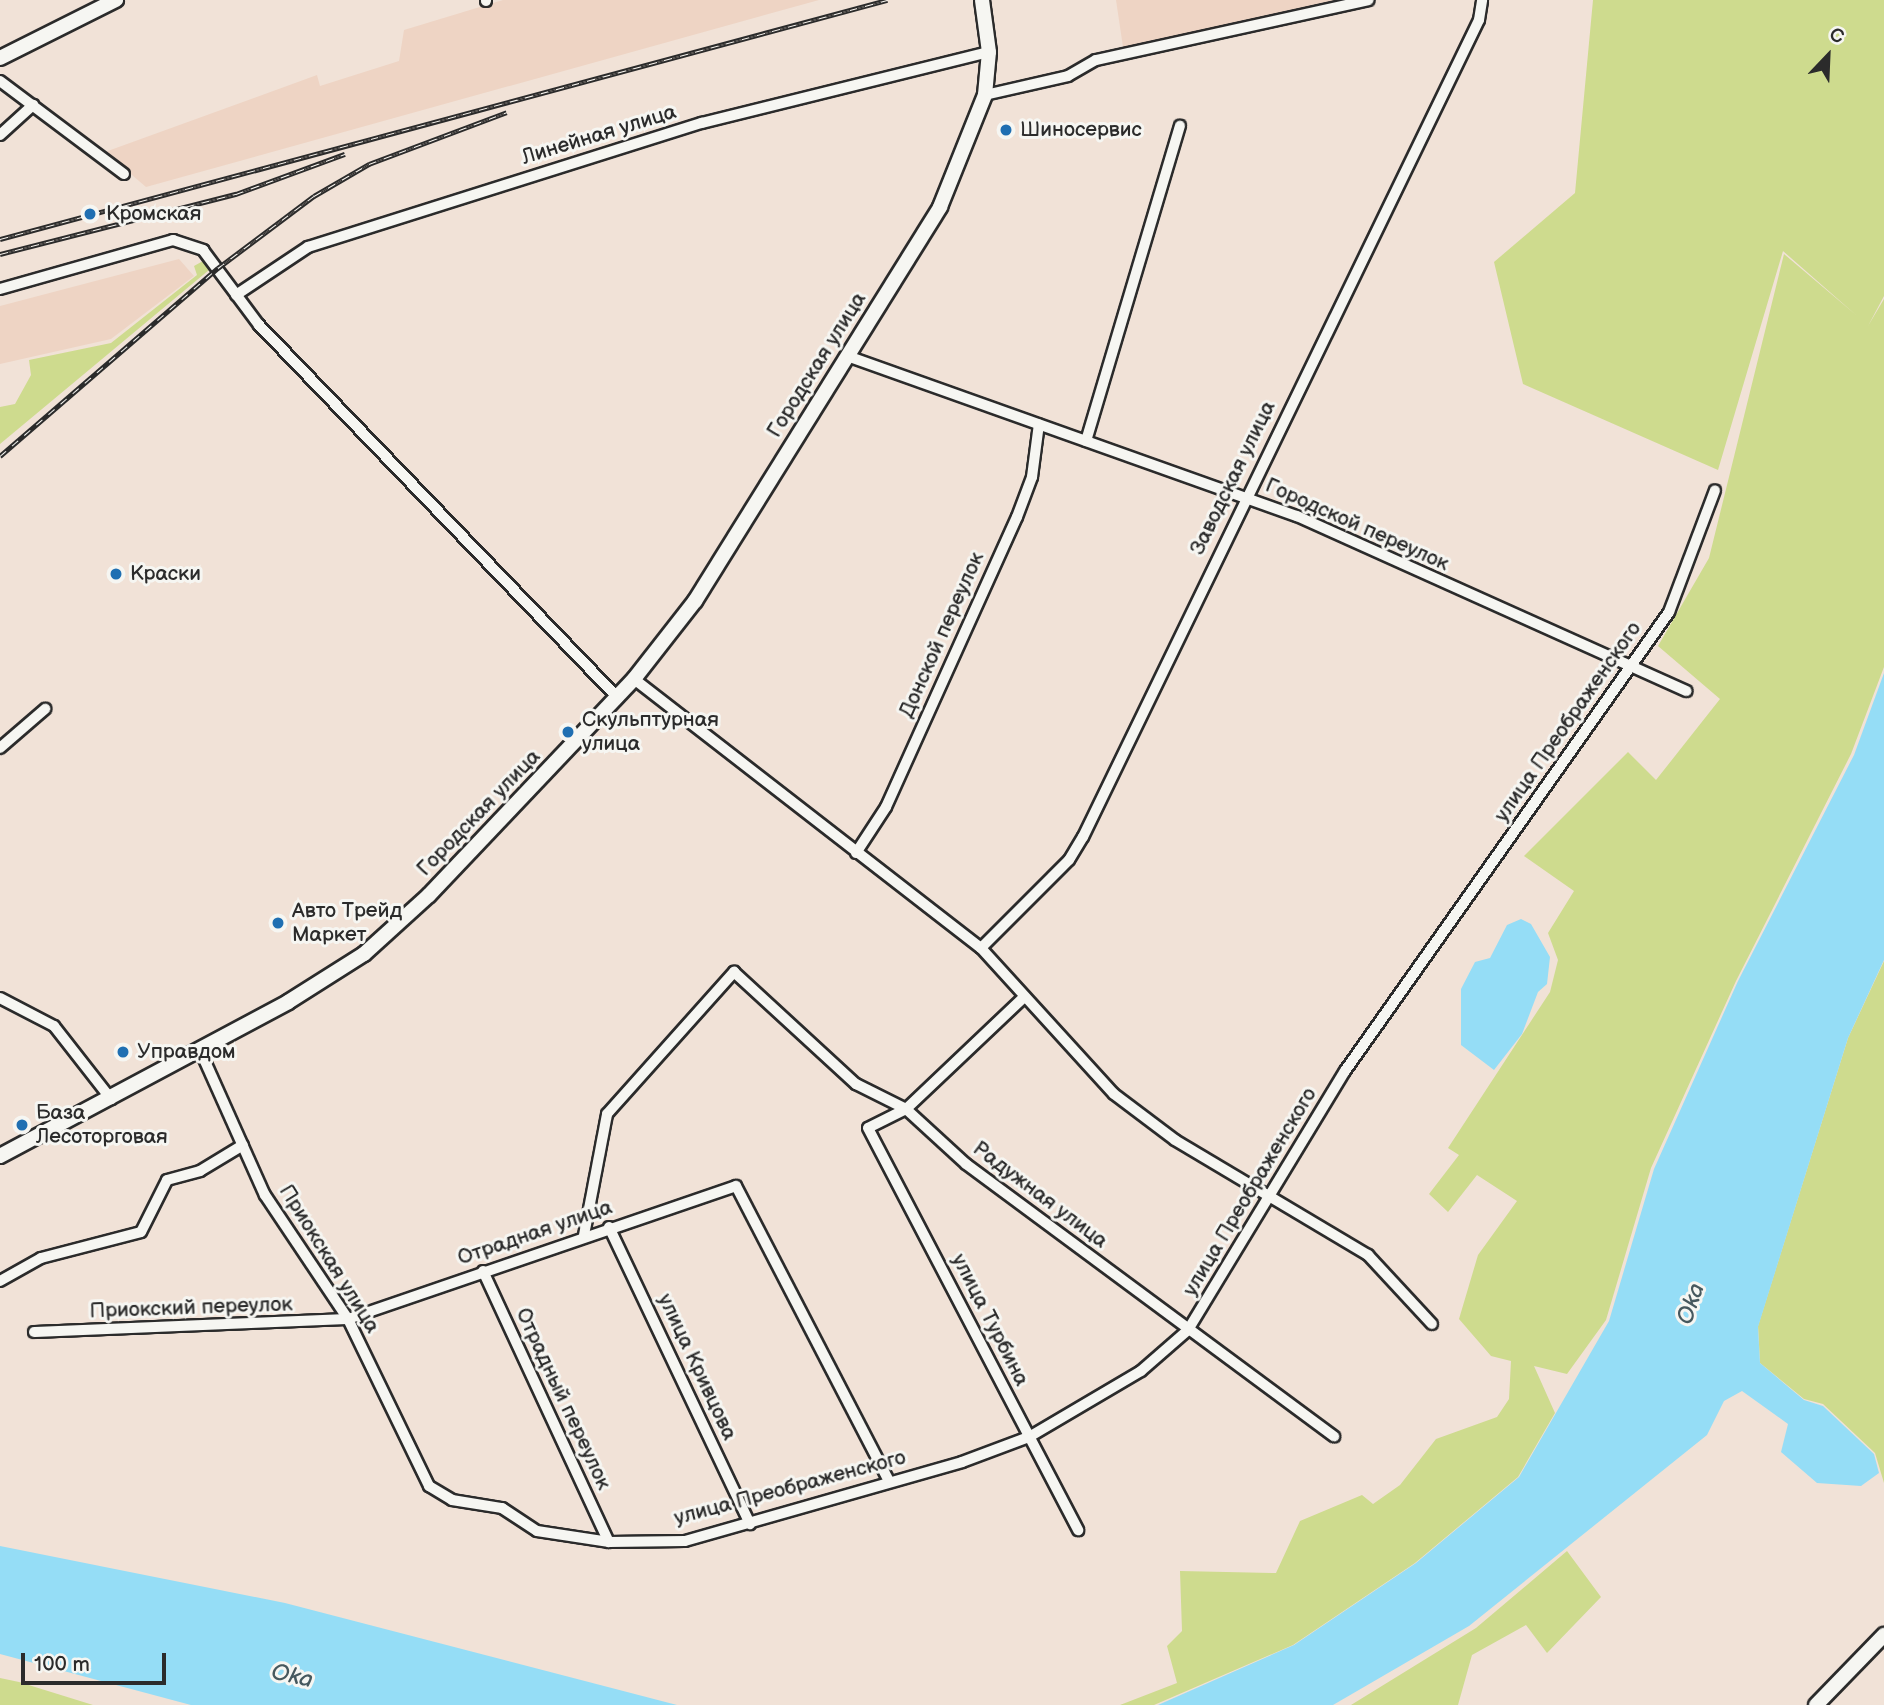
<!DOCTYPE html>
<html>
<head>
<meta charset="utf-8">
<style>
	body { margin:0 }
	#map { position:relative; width:1884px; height:1705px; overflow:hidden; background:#f1e2d7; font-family:"Balsamiq Sans",sans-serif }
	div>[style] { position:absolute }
	.built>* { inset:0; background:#eed4c4 }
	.green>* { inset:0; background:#cedb8e }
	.water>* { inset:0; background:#95ddf6 }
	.roads { filter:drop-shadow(2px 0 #2b2b2b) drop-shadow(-2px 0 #2b2b2b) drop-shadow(0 2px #2b2b2b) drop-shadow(0 -2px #2b2b2b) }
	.street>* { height:10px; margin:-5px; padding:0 5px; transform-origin:5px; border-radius:5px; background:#f6f6f2 }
	.secondary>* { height:14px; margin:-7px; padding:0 7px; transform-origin:7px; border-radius:7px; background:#f6f6f2 }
	.rail>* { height:5px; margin-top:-2.5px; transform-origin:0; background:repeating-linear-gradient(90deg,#f6f6f2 0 8px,#2b2b2b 0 16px); box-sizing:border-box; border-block:2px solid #2b2b2b }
	.dots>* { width:19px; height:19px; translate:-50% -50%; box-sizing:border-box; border:4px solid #f6f6f2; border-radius:50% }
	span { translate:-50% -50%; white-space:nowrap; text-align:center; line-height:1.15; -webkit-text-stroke:6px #f6f6f2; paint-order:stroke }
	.poi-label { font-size:21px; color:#2b2b2b }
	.left { translate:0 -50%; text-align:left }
	.street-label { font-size:21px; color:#2b2b2b }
	.water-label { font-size:23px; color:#46585e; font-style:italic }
	.north { position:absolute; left:1793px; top:21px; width:70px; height:70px; -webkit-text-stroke:5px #f6f6f2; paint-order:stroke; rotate:23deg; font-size:19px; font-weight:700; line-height:28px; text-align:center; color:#2b2b2b }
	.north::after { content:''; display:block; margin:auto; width:24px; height:32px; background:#2b2b2b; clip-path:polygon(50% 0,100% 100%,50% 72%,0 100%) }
	.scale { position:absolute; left:21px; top:1653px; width:145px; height:32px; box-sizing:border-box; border:4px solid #2b2b2b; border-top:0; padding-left:9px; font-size:21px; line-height:24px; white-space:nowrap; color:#2b2b2b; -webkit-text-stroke:5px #f6f6f2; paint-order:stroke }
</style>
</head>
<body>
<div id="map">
	<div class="built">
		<div style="clip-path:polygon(503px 0,819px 0,146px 187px,105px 152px,317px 75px,320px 86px,399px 61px,404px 30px)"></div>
		<div style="clip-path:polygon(1116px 0,1353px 0,1123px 47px)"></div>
		<div style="clip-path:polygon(179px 259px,194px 276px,111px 339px,0 364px,0 306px)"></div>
	</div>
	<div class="green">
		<div style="clip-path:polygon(1593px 0,1884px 0,1884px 296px,1868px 326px,1884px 299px,1884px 667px,1851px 754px,1736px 981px,1651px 1168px,1606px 1320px,1567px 1374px,1534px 1366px,1555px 1413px,1518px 1477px,1415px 1563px,1293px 1645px,1154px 1705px,1120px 1705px,1177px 1683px,1167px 1646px,1182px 1631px,1180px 1571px,1276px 1573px,1300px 1521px,1362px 1495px,1373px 1504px,1400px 1485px,1436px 1439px,1497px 1417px,1509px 1399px,1511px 1361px,1491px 1356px,1459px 1319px,1478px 1255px,1517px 1201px,1477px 1175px,1448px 1212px,1429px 1194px,1459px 1155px,1448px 1148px,1550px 992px,1558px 960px,1548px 933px,1574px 891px,1524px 856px,1628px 752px,1656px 780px,1720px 699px,1658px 646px,1709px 558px,1784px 254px,1856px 315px,1783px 251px,1718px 470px,1523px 384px,1494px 262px,1575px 193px)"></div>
		<div style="clip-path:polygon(203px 261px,209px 270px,0 444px,0 407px,15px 404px,31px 375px,29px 360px,111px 343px,197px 275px,194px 266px)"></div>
		<div style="clip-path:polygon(1884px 961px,1884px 1483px,1875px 1453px,1823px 1404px,1804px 1399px,1760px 1363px,1758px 1326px,1848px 1038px)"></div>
		<div style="clip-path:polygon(1567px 1551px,1601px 1597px,1547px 1653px,1526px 1625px,1472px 1655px,1458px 1705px,1351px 1705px,1476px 1628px)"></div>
		<div style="clip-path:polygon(0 1678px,19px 1682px,93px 1705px,0 1705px)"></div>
	</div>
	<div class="water">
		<div style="clip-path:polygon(1884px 673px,1884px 960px,1848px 1038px,1758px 1327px,1760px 1363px,1804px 1400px,1823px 1406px,1874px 1454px,1879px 1473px,1861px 1486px,1817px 1483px,1781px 1452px,1788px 1424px,1742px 1391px,1724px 1401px,1707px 1435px,1469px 1626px,1333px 1705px,1158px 1705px,1294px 1645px,1416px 1563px,1519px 1477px,1609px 1321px,1654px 1169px,1738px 981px,1854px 755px)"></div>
		<div style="clip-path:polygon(1521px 919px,1531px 924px,1550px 957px,1547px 984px,1538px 992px,1522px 1034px,1494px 1070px,1461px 1045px,1461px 989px,1475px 962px,1490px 958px,1507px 925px)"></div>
		<div style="clip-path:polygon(0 1546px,285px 1603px,677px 1705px,191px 1705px,0 1654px)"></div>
	</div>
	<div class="roads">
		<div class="street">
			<div style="left:486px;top:1px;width:1px;rotate:-90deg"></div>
			<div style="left:0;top:81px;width:155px;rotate:36.9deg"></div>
			<div style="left:985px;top:95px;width:85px;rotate:-12.9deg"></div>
			<div style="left:1068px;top:76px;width:32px;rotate:-30deg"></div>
			<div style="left:1096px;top:60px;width:279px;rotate:-12.4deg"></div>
			<div style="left:0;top:135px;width:45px;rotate:-42.3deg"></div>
			<div style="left:0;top:289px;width:180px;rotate:-15.8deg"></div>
			<div style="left:173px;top:240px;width:32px;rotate:18deg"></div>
			<div style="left:203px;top:250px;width:94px;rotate:53.3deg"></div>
			<div style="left:259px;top:325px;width:518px;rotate:46.1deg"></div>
			<div style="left:236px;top:295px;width:87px;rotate:-33.7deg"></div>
			<div style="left:308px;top:247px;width:413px;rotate:-17.5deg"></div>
			<div style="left:702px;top:123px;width:296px;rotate:-13.9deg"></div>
			<div style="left:847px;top:356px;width:478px;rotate:19.6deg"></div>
			<div style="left:1297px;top:516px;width:427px;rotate:24.2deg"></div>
			<div style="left:1086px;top:441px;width:329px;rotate:-73.4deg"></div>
			<div style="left:634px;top:679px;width:439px;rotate:37.8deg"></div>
			<div style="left:981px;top:948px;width:197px;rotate:47.7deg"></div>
			<div style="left:1114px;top:1094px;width:76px;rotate:37deg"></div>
			<div style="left:1175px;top:1140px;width:225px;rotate:30.8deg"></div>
			<div style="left:1368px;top:1255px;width:94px;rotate:47.2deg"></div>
			<div style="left:0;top:748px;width:60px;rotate:-40.9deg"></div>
			<div style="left:856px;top:853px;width:55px;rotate:-56.9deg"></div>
			<div style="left:886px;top:807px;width:318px;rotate:-65.7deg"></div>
			<div style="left:1017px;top:517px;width:43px;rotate:-69.4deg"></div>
			<div style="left:1032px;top:477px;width:53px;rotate:-82.5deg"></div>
			<div style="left:981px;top:948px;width:124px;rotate:-45deg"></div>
			<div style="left:1069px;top:860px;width:27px;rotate:-59deg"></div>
			<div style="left:1083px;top:837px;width:908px;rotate:-64.14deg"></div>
			<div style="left:1479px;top:20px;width:20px;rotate:-81deg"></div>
			<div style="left:0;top:998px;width:61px;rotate:27.4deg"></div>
			<div style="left:54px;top:1026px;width:93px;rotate:52deg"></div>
			<div style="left:1022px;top:999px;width:160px;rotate:136.5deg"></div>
			<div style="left:906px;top:1109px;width:42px;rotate:153.4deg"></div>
			<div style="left:868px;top:1128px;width:454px;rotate:62.4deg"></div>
			<div style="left:200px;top:1050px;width:159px;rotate:65.9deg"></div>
			<div style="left:265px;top:1195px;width:149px;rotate:56.2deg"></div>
			<div style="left:348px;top:1319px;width:186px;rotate:64.1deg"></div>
			<div style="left:429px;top:1486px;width:27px;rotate:31deg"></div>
			<div style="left:452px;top:1500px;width:51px;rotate:9.1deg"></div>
			<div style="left:502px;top:1508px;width:42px;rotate:33.3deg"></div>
			<div style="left:537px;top:1531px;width:73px;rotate:8.7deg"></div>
			<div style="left:609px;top:1542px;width:76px;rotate:-0.8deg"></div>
			<div style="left:685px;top:1541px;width:288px;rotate:-15.9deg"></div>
			<div style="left:962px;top:1462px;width:72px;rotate:-20.5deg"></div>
			<div style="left:1029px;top:1437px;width:130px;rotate:-30.5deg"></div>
			<div style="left:1141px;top:1371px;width:62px;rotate:-41.1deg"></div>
			<div style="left:1188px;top:1330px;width:303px;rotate:-58.8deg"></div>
			<div style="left:1345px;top:1071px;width:562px;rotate:-54.78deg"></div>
			<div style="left:1669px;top:612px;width:130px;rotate:-69.3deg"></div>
			<div style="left:609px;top:1227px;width:329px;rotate:64.6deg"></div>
			<div style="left:584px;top:1235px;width:123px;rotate:-79.2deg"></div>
			<div style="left:607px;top:1114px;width:191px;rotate:-48.2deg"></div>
			<div style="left:734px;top:972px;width:166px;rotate:42.6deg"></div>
			<div style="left:856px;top:1084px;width:56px;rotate:26.6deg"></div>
			<div style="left:906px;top:1109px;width:81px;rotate:42.5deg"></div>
			<div style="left:966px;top:1164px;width:458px;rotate:36.5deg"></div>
			<div style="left:483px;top:1271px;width:299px;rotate:65.1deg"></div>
			<div style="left:0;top:1281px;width:47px;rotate:-29.3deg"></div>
			<div style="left:41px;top:1258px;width:103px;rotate:-14.6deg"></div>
			<div style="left:141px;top:1232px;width:58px;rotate:-63.4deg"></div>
			<div style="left:167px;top:1180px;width:34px;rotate:-15deg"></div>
			<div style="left:200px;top:1171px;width:50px;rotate:-31.2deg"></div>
			<div style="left:34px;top:1332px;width:314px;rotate:-2.4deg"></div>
			<div style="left:348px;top:1319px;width:410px;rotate:-18.9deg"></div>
			<div style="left:736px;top:1186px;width:330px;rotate:62.6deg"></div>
		</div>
		<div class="secondary">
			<div style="left:0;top:58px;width:130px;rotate:-26.6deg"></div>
			<div style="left:0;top:1156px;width:327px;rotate:-28.1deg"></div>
			<div style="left:288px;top:1002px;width:90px;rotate:-32.3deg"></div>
			<div style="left:364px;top:954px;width:88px;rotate:-42.2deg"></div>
			<div style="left:429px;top:895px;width:298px;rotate:-46.5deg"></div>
			<div style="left:634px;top:679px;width:99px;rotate:-52deg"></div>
			<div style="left:695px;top:601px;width:464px;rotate:-58.1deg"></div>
			<div style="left:940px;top:207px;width:121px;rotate:-68.1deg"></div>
			<div style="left:985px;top:95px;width:43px;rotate:-84.7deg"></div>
			<div style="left:989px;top:52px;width:52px;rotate:-97.7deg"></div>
			<div style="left:1816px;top:1705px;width:98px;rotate:-45.8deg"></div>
		</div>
	</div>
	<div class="rail">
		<div style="left:0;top:239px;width:919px;rotate:-15.08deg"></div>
		<div style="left:0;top:254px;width:244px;rotate:-14.3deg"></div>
		<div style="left:236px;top:194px;width:116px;rotate:-20.2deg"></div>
		<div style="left:0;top:456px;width:288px;rotate:-40.8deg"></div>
		<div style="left:218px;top:268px;width:120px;rotate:-36.9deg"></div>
		<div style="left:314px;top:196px;width:64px;rotate:-30.2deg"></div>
		<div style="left:369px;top:164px;width:147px;rotate:-20.6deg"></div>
	</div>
	<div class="dots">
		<div style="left:1006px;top:130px;background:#1f6fb2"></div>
		<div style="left:90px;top:214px;background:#1f6fb2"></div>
		<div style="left:116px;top:574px;background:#1f6fb2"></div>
		<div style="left:568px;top:732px;background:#1f6fb2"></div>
		<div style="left:278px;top:923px;background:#1f6fb2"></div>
		<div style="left:123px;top:1052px;background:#1f6fb2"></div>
		<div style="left:22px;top:1125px;background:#1f6fb2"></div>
	</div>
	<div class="poi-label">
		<span class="left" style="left:1020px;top:130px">Шиносервис</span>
		<span class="left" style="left:106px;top:214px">Кромская</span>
		<span class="left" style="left:130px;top:574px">Краски</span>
		<span class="left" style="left:582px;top:732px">Скульптурная<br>улица</span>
		<span class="left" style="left:292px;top:923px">Авто Трейд<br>Маркет</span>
		<span class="left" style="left:137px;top:1052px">Управдом</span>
		<span class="left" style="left:36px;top:1125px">База<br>Лесоторговая</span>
	</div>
	<div class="street-label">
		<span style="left:599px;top:135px;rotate:-17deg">Линейная улица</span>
		<span style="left:817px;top:365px;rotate:-58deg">Городская улица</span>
		<span style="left:1233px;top:478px;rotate:-64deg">Заводская улица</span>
		<span style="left:1357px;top:525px;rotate:24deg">Городской переулок</span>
		<span style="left:942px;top:635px;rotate:-66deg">Донской переулок</span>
		<span style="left:1568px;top:722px;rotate:-55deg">улица Преображенского</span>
		<span style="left:479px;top:813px;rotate:-46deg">Городская улица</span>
		<span style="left:1250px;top:1192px;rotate:-59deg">улица Преображенского</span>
		<span style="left:1040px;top:1195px;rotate:37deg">Радужная улица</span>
		<span style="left:535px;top:1233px;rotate:-19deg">Отрадная улица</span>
		<span style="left:329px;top:1259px;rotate:58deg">Приокская улица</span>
		<span style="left:191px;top:1308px;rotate:-2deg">Приокский переулок</span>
		<span style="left:990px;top:1320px;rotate:63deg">улица Турбина</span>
		<span style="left:697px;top:1367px;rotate:65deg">улица Кривцова</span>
		<span style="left:563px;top:1399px;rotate:65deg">Отрадный переулок</span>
		<span style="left:790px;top:1488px;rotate:-15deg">улица Преображенского</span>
	</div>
	<div class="water-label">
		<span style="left:1691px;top:1304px;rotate:-71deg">Oka</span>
		<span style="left:292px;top:1676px;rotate:13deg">Oka</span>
	</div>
	<div class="north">С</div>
	<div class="scale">100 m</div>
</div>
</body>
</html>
